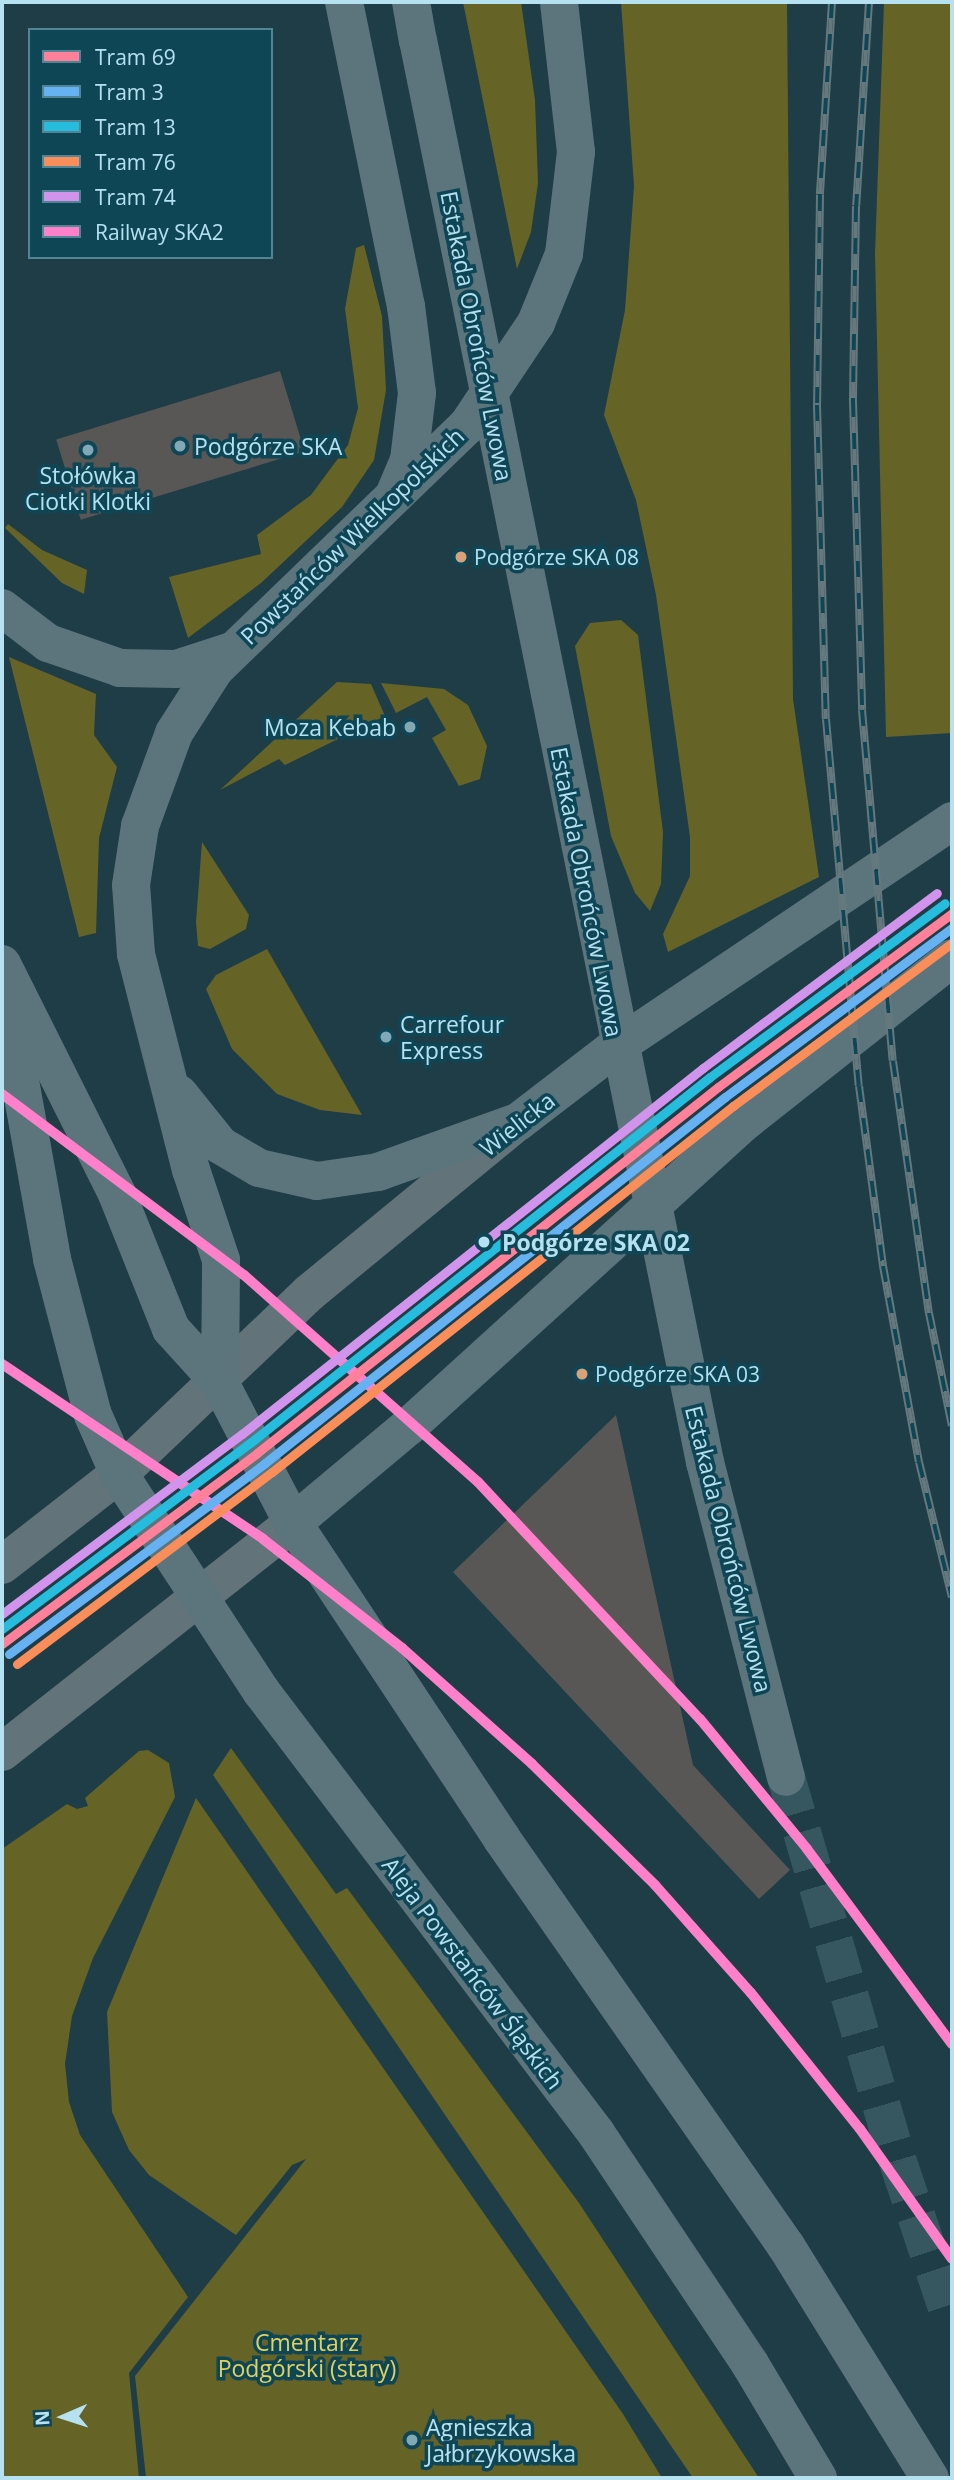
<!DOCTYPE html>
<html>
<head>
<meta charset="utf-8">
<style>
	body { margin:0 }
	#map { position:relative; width:954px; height:2480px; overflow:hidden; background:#1f3d46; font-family:"Open Sans",sans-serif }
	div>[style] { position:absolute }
	.green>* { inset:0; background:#666327 }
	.building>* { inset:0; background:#585755; transform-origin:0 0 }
	.major-tunnel>* { height:38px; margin-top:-19px; transform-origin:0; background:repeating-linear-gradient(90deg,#365660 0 38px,transparent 0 57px) }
	.minor>* { height:38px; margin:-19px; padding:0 19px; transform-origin:19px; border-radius:19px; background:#62747a }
	.major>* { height:38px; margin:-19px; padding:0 19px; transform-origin:19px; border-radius:19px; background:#5c747c }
	.rail>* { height:8px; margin-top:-4px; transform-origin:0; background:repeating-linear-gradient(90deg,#0f4656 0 16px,#64787e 0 32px); box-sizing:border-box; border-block:2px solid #64787e }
	.major-bridge>* { height:38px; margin:-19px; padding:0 19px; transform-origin:19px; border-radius:19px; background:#5c747c }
	.rail-1>* { height:10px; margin:-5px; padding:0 5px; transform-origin:5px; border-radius:5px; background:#ff80ca }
	.tram-1>* { height:9px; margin:-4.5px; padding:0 4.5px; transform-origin:4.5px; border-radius:4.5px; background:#ff8098 }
	.tram-2>* { height:9px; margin:-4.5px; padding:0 4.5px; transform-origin:4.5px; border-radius:4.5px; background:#66b1f2 }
	.tram-3>* { height:9px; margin:-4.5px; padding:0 4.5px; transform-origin:4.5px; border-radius:4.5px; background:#26bcdd }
	.tram-4>* { height:9px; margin:-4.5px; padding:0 4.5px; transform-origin:4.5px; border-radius:4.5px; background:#fa8e5a }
	.tram-5>* { height:9px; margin:-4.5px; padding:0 4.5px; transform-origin:4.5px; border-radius:4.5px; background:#d193ec }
	.dots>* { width:19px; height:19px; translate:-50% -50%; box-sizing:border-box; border:4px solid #0f4656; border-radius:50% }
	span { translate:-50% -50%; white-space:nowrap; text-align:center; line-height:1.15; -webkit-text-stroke:7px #0f4656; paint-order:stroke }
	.bus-label { font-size:21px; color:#b5e1f1 }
	.left { translate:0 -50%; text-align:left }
	.street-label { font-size:23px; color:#b5e1f1 }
	.poi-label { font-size:23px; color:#b5e1f1 }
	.right { translate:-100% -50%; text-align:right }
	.stop-label { font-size:23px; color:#b5e1f1; font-weight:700 }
	.park-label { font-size:23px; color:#e0d25e }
	.frame { position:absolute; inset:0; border:4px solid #b5e1f1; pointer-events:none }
	.legend { position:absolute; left:28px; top:28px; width:245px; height:231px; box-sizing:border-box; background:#0f4656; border:2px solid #518494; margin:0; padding:9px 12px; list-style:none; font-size:21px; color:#b5e1f1 }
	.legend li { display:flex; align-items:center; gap:14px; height:35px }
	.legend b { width:35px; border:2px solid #518494 }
	.north { position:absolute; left:28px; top:2382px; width:70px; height:70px; -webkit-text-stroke:5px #0f4656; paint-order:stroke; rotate:267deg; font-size:19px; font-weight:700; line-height:28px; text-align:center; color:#b5e1f1 }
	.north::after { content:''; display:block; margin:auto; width:24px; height:32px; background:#b5e1f1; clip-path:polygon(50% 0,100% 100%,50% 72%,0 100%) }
</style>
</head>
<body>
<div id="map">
	<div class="green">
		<div style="clip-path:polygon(463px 2px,521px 2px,535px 100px,538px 183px,531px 232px,517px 269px)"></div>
		<div style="clip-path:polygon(621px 2px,787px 2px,793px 699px,819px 877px,668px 952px,663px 934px,690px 876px,690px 837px,656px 595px,636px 500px,604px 415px,625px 310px,634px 186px)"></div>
		<div style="clip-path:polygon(884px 2px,952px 2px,952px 733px,886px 737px,875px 253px)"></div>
		<div style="clip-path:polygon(364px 245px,382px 316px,386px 390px,374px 460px,342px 507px,261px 583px,188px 638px,169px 577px,261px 554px,257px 535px,311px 495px,348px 445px,358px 408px,345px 309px,356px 248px)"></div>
		<div style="clip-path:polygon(8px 524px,42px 550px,87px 570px,84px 594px,62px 583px,5px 528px)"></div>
		<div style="clip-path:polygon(621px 620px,638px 635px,663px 832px,661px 884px,650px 911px,635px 893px,611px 836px,575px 646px,590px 623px)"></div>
		<div style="clip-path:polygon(9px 657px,96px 694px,94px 735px,117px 767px,99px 838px,96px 933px,79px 937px)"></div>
		<div style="clip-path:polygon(337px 682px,371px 684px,385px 716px,285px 765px,279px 759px,220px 790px)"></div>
		<div style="clip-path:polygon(381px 683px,444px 689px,468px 705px,487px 746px,480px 779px,459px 786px,432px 738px,446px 730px,427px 697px,396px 713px)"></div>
		<div style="clip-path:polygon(202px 842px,249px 915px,246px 929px,210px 949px,198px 946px,196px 922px)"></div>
		<div style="clip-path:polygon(267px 949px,362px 1115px,320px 1110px,277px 1094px,232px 1049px,206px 989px,216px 975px)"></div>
		<div style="clip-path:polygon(231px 1748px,336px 1894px,347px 1888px,579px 2203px,759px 2478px,693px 2478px,213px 1775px)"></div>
		<div style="clip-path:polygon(148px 1750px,169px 1763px,175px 1797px,93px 1958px,72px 2016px,65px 2064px,69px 2102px,80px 2135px,188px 2297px,129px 2373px,139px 2478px,2px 2478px,2px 1849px,67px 1804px,77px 1809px,88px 1806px,85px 1798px,139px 1751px)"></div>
		<div style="clip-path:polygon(196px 1798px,623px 2414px,662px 2478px,146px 2478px,135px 2376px,306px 2159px,292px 2165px,236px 2235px,149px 2175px,129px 2150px,112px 2112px,107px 2012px)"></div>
	</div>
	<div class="building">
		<div style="left:280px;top:371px;width:84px;height:234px;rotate:73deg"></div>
		<div style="clip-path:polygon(616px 1415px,693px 1765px,790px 1870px,759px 1899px,453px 1572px)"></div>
	</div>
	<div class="major-tunnel">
		<div style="left:786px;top:1777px;width:401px;rotate:73.8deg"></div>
		<div style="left:898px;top:2162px;width:169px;rotate:71.4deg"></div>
	</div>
	<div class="minor">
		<div style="left:2px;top:1565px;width:148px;rotate:-37.9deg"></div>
		<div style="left:119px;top:1474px;width:262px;rotate:-43.6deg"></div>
		<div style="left:309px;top:1293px;width:263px;rotate:-39.4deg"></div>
		<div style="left:2px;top:1752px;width:370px;rotate:-38.2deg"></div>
	</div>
	<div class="major">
		<div style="left:344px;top:2px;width:310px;rotate:78.5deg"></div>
		<div style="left:406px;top:306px;width:88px;rotate:82.8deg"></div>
		<div style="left:417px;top:393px;width:67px;rotate:96.8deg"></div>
		<div style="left:409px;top:460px;width:36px;rotate:113deg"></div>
		<div style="left:411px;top:2px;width:39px;rotate:80deg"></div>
		<div style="left:2px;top:608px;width:58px;rotate:37.3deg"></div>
		<div style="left:48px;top:643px;width:76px;rotate:19.1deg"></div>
		<div style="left:120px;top:668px;width:56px;rotate:1deg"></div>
		<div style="left:176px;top:669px;width:59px;rotate:-17.8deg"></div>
		<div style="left:2px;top:964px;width:257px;rotate:63.4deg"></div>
		<div style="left:117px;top:1194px;width:145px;rotate:68.2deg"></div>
		<div style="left:171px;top:1329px;width:73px;rotate:47.8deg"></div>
		<div style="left:220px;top:1383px;width:158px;rotate:62.5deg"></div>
		<div style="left:293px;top:1523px;width:379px;rotate:56.5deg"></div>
		<div style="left:502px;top:1839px;width:496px;rotate:55.1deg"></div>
		<div style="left:786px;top:2246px;width:273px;rotate:58.2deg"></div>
		<div style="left:5px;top:997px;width:266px;rotate:79.8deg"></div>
		<div style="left:52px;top:1259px;width:161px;rotate:75.3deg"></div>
		<div style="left:93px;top:1415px;width:64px;rotate:66.2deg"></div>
		<div style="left:119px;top:1474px;width:259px;rotate:56.8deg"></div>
		<div style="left:261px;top:1691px;width:555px;rotate:52.84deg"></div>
		<div style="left:596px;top:2133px;width:278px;rotate:56.3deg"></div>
		<div style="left:750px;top:2364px;width:133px;rotate:59.2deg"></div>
		<div style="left:179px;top:1094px;width:65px;rotate:51.2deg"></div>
		<div style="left:220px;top:1145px;width:45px;rotate:30.5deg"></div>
		<div style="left:259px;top:1168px;width:59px;rotate:12.6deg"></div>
		<div style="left:317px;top:1181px;width:62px;rotate:-8.4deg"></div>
		<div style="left:378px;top:1172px;width:149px;rotate:-19.7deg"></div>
		<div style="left:518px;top:1122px;width:120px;rotate:-37.5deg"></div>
		<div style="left:613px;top:1049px;width:409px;rotate:-33.9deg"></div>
		<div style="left:220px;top:1383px;width:123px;rotate:-89.5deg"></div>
		<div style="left:221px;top:1260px;width:95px;rotate:-108.4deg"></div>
		<div style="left:191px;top:1170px;width:223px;rotate:-104.3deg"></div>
		<div style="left:136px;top:954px;width:69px;rotate:-94.1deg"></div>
		<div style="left:131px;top:885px;width:60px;rotate:-81.3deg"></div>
		<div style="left:140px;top:826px;width:99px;rotate:-69.9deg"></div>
		<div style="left:174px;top:733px;width:76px;rotate:-57.4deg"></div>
		<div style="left:215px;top:669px;width:350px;rotate:-44deg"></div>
		<div style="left:467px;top:426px;width:124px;rotate:-56.2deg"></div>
		<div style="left:536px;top:323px;width:74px;rotate:-67.9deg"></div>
		<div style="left:564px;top:254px;width:103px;rotate:-83.3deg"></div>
		<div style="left:576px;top:152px;width:151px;rotate:-96.5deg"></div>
		<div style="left:705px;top:1462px;width:325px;rotate:75.6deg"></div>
		<div style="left:293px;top:1523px;width:150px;rotate:-39.9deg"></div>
		<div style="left:408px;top:1427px;width:457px;rotate:-42.2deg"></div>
		<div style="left:747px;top:1120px;width:261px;rotate:-38.3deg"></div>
	</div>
	<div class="rail">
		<div style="left:832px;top:2px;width:193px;rotate:93.6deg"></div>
		<div style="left:820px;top:195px;width:210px;rotate:90.8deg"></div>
		<div style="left:817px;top:405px;width:314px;rotate:88.4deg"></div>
		<div style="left:826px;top:719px;width:368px;rotate:84.9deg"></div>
		<div style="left:859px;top:1086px;width:182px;rotate:82.4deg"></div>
		<div style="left:883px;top:1266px;width:199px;rotate:79.6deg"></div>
		<div style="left:919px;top:1462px;width:139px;rotate:76.3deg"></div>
		<div style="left:869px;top:2px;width:204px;rotate:93.6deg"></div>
		<div style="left:856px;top:206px;width:195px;rotate:90.9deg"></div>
		<div style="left:853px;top:401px;width:309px;rotate:88.3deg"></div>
		<div style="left:862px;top:710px;width:352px;rotate:85deg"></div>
		<div style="left:893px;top:1061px;width:255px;rotate:81.9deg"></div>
		<div style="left:929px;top:1313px;width:115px;rotate:78.5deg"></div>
	</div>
	<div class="major-bridge">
		<div style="left:418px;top:40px;width:1451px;rotate:78.59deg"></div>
	</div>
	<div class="rail-1">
		<div style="left:2px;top:1094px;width:302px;rotate:36.8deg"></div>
		<div style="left:244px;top:1275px;width:312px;rotate:41.5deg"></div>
		<div style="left:478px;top:1482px;width:325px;rotate:46.9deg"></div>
		<div style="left:700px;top:1719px;width:168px;rotate:50.5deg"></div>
		<div style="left:807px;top:1849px;width:243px;rotate:53.4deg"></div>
		<div style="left:2px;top:1364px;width:314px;rotate:33.8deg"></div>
		<div style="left:263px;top:1539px;width:177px;rotate:38.1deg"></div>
		<div style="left:402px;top:1648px;width:174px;rotate:41.7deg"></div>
		<div style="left:532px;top:1764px;width:173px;rotate:44.5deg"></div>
		<div style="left:655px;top:1885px;width:144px;rotate:48.4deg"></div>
		<div style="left:751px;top:1993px;width:174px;rotate:51.3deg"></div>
		<div style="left:860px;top:2129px;width:159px;rotate:54.7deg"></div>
	</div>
	<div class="tram-1">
		<div style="left:2px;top:1644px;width:319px;rotate:-36.8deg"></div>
		<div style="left:257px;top:1453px;width:589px;rotate:-38.45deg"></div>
		<div style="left:718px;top:1087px;width:292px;rotate:-36.6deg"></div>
	</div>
	<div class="tram-2">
		<div style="left:9px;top:1654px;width:319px;rotate:-36.7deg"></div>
		<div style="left:265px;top:1463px;width:588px;rotate:-38.51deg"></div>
		<div style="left:725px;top:1097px;width:283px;rotate:-36.7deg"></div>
	</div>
	<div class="tram-3">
		<div style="left:2px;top:1629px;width:310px;rotate:-36.9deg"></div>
		<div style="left:250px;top:1443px;width:588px;rotate:-38.51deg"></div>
		<div style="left:710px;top:1077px;width:292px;rotate:-36.5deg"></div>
	</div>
	<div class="tram-4">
		<div style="left:17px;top:1664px;width:319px;rotate:-37deg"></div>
		<div style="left:272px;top:1472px;width:589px;rotate:-38.45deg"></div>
		<div style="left:733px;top:1106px;width:273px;rotate:-36.7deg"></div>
	</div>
	<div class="tram-5">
		<div style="left:2px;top:1614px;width:300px;rotate:-36.9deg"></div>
		<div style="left:242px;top:1434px;width:589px;rotate:-38.45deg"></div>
		<div style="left:703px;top:1068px;width:292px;rotate:-36.8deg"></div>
	</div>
	<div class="dots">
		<div style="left:180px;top:446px;background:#80a8b5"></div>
		<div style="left:88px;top:450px;background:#80a8b5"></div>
		<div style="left:461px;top:557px;background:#d9a179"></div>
		<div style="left:410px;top:727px;background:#80a8b5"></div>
		<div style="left:386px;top:1037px;background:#80a8b5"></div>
		<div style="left:484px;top:1242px;background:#b5e1f1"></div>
		<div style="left:582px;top:1374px;background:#d9a179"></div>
		<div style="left:412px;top:2440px;background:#80a8b5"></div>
	</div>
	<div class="bus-label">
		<span class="left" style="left:474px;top:557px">Podgórze SKA 08</span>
		<span class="left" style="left:595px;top:1374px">Podgórze SKA 03</span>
	</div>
	<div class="street-label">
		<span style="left:477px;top:336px;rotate:79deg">Estakada Obrońców Lwowa</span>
		<span style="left:352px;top:536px;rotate:-44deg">Powstańców Wielkopolskich</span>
		<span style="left:587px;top:892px;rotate:79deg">Estakada Obrońców Lwowa</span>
		<span style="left:517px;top:1124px;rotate:-38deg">Wielicka</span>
		<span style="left:729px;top:1549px;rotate:76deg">Estakada Obrońców Lwowa</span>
		<span style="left:473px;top:1973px;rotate:53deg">Aleja Powstańców Śląskich</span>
	</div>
	<div class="poi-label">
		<span class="left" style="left:194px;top:446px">Podgórze SKA</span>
		<span style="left:88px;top:488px">Stołówka<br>Ciotki Klotki</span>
		<span class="right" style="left:396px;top:727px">Moza Kebab</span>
		<span class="left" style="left:400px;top:1037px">Carrefour<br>Express</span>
		<span class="left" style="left:426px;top:2440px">Agnieszka<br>Jałbrzykowska</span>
	</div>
	<div class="stop-label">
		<span class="left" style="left:502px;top:1242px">Podgórze SKA 02</span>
	</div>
	<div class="park-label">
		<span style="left:307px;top:2355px">Cmentarz<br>Podgórski (stary)</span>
	</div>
	<div class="frame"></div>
	<ul class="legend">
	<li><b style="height:9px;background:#ff8098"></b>Tram 69</li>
	<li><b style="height:9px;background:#66b1f2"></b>Tram 3</li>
	<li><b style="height:9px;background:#26bcdd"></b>Tram 13</li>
	<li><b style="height:9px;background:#fa8e5a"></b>Tram 76</li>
	<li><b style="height:9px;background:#d193ec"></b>Tram 74</li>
	<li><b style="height:9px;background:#ff80ca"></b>Railway SKA2</li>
	</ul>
	<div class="north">N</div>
</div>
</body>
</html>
